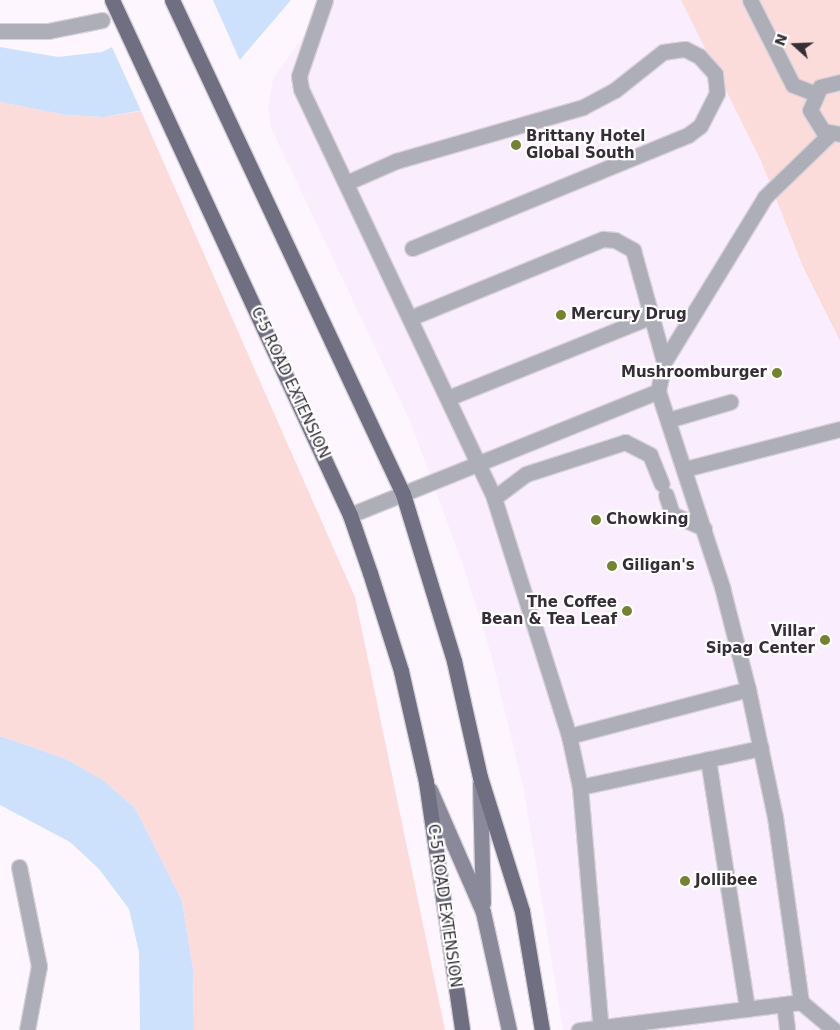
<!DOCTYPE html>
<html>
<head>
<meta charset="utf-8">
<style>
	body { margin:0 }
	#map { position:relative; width:840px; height:1030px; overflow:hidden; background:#fdf6ff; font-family:"DejaVu Sans",sans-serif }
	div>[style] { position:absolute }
	.built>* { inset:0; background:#faedfe }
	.green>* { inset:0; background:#fbdcda }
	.water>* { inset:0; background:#cde1fc }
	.pier>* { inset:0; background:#fdf6ff }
	.roads { filter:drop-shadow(1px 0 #d9d2db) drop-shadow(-1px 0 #d9d2db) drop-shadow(0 1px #d9d2db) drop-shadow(0 -1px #d9d2db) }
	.lane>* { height:15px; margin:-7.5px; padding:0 7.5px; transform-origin:7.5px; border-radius:7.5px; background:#aeaeb8 }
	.street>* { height:15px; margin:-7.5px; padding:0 7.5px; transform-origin:7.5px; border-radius:7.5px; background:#aeaeb8 }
	.secondary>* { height:15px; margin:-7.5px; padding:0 7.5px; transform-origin:7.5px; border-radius:7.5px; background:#8a8999 }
	.primary>* { height:15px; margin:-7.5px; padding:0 7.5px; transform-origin:7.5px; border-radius:7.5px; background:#706f82 }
	.dots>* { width:14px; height:14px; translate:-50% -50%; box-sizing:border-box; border:2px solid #fff; border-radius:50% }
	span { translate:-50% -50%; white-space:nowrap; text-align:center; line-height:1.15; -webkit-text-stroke:4.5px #fff; paint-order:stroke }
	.poi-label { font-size:15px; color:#352e36; font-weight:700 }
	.left { translate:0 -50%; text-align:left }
	.right { translate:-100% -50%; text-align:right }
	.street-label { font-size:15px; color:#352e36 }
	.north { position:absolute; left:770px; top:20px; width:50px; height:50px; -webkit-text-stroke:4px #fff; paint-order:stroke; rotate:290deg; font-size:14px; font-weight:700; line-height:20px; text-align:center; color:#352e36 }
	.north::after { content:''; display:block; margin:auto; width:18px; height:22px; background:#352e36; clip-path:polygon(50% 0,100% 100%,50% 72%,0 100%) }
</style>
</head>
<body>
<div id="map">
	<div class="built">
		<div style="clip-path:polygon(329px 0,681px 0,761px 161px,803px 267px,840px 341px,840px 1030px,563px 1030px,524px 791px,491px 654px,464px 568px,410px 421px,271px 128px,268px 109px,273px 79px)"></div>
	</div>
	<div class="green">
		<div style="clip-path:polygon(681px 0,840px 0,840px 341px,803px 267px,761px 161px)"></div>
		<div style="clip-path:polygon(0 102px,66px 115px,104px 117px,141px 111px,355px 597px,445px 1030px,194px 1030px,193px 969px,182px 901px,135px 808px,103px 780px,66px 759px,0 736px)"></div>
	</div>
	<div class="water">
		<div style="clip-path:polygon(206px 0,291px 0,238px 62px,143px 110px,104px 117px,66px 115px,0 102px,0 47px,58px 57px,102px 52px)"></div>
		<div style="clip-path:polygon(0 736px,66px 759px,103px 780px,135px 808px,182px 901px,193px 969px,194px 1030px,140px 1030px,139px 952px,129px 909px,99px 869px,70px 842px,0 805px)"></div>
	</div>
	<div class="pier">
		<div style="clip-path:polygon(201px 0,213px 0,241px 63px,142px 113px,111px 45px)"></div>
	</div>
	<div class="roads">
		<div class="lane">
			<div style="left:325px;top:0;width:80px;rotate:108.9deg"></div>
			<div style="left:299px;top:76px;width:13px;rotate:81deg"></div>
			<div style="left:301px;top:89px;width:452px;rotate:64.7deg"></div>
			<div style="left:494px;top:498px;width:250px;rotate:72.5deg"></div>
			<div style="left:569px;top:736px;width:52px;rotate:77.8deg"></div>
			<div style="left:580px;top:787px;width:244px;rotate:85.1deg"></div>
			<div style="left:750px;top:0;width:95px;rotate:63.2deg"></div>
			<div style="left:793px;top:85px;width:22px;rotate:21deg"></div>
			<div style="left:0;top:31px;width:48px"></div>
			<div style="left:48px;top:31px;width:55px;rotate:-11.5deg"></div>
			<div style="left:840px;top:82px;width:21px;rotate:166deg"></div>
			<div style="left:820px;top:87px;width:25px;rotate:113deg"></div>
			<div style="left:810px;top:110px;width:25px;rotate:58deg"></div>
			<div style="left:823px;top:131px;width:17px;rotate:10deg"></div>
			<div style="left:346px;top:183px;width:55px;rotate:-23.7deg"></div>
			<div style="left:396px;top:161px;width:195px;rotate:-16.1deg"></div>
			<div style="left:583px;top:107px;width:36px;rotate:-28deg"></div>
			<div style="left:615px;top:90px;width:61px;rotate:-38.4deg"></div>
			<div style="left:663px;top:52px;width:22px;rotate:-8deg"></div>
			<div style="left:685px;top:49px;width:16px;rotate:27deg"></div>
			<div style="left:699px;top:56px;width:24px;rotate:48deg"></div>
			<div style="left:715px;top:74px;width:19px;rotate:84deg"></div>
			<div style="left:717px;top:93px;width:37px;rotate:117deg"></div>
			<div style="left:700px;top:126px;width:15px;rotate:143deg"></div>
			<div style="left:688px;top:135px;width:298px;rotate:157.7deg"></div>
			<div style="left:410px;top:318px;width:209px;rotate:-22.3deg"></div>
			<div style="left:603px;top:239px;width:12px;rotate:5deg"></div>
			<div style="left:615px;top:240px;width:21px;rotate:29deg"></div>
			<div style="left:633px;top:250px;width:116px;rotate:74.5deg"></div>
			<div style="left:658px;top:391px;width:30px;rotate:-78deg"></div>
			<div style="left:664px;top:362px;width:193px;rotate:-58.5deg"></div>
			<div style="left:765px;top:197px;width:92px;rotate:-44.1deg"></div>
			<div style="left:448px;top:398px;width:222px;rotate:-21.9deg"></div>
			<div style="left:668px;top:420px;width:65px;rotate:-16.2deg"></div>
			<div style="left:685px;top:469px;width:160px;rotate:-14.5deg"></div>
			<div style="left:666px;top:495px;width:20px;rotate:72deg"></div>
			<div style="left:672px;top:514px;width:35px;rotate:24deg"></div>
			<div style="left:494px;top:498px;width:40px;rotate:-37deg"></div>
			<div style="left:526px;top:474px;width:104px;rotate:-17.9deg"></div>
			<div style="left:625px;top:442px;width:28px;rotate:27deg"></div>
			<div style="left:650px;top:455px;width:31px;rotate:68deg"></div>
			<div style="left:350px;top:515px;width:332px;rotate:-21.9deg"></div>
			<div style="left:658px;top:391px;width:206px;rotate:71.9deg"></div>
			<div style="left:722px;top:587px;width:105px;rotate:75.7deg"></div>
			<div style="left:748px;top:689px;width:131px;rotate:78.1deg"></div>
			<div style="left:775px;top:817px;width:187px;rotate:82deg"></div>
			<div style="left:801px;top:1002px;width:224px;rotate:172.8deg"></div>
			<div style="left:569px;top:736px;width:185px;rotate:-14.7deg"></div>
			<div style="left:708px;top:759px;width:253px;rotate:81.1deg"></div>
			<div style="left:580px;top:787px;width:185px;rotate:-12.2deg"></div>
			<div style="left:801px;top:1002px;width:43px;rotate:40.3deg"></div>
			<div style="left:784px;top:1004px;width:26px;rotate:83deg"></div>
		</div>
		<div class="street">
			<div style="left:19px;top:867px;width:101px;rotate:78.6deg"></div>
			<div style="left:39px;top:966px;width:65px;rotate:100.6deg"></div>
		</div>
		<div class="secondary">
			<div style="left:480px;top:784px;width:119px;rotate:88.6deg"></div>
			<div style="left:430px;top:790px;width:133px;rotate:66.5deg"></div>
			<div style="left:483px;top:912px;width:121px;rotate:77.6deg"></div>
		</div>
		<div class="primary">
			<div style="left:112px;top:0;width:567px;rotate:65.2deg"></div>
			<div style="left:350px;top:515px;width:61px;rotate:71deg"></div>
			<div style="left:370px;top:573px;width:103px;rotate:72.4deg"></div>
			<div style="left:401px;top:671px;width:114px;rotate:77.3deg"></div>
			<div style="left:426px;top:782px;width:251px;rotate:81.7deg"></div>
			<div style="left:172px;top:0;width:545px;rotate:64.94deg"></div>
			<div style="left:403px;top:494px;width:175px;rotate:73deg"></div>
			<div style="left:454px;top:661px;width:119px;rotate:77.4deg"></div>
			<div style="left:480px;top:777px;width:140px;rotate:72.6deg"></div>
			<div style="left:522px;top:911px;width:121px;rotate:80.5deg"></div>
		</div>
	</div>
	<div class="dots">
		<div style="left:516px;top:145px;background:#75822f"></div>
		<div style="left:561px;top:315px;background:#75822f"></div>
		<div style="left:777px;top:373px;background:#75822f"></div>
		<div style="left:596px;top:520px;background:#75822f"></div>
		<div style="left:612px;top:566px;background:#75822f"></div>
		<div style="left:627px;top:611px;background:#75822f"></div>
		<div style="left:825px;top:640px;background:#75822f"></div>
		<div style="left:685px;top:881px;background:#75822f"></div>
	</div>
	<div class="poi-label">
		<span class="left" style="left:526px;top:145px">Brittany Hotel<br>Global South</span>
		<span class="left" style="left:571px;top:315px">Mercury Drug</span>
		<span class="right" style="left:767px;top:373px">Mushroomburger</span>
		<span class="left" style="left:606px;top:520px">Chowking</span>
		<span class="left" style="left:622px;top:566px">Giligan's</span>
		<span class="right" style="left:617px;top:611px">The Coffee<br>Bean &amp; Tea Leaf</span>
		<span class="right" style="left:815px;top:640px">Villar<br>Sipag Center</span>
		<span class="left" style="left:695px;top:881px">Jollibee</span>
	</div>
	<div class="street-label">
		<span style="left:290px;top:383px;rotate:65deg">C-5 ROAD EXTENSION</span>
		<span style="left:444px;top:906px;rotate:82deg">C-5 ROAD EXTENSION</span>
	</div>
	<div class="north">N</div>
</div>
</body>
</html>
